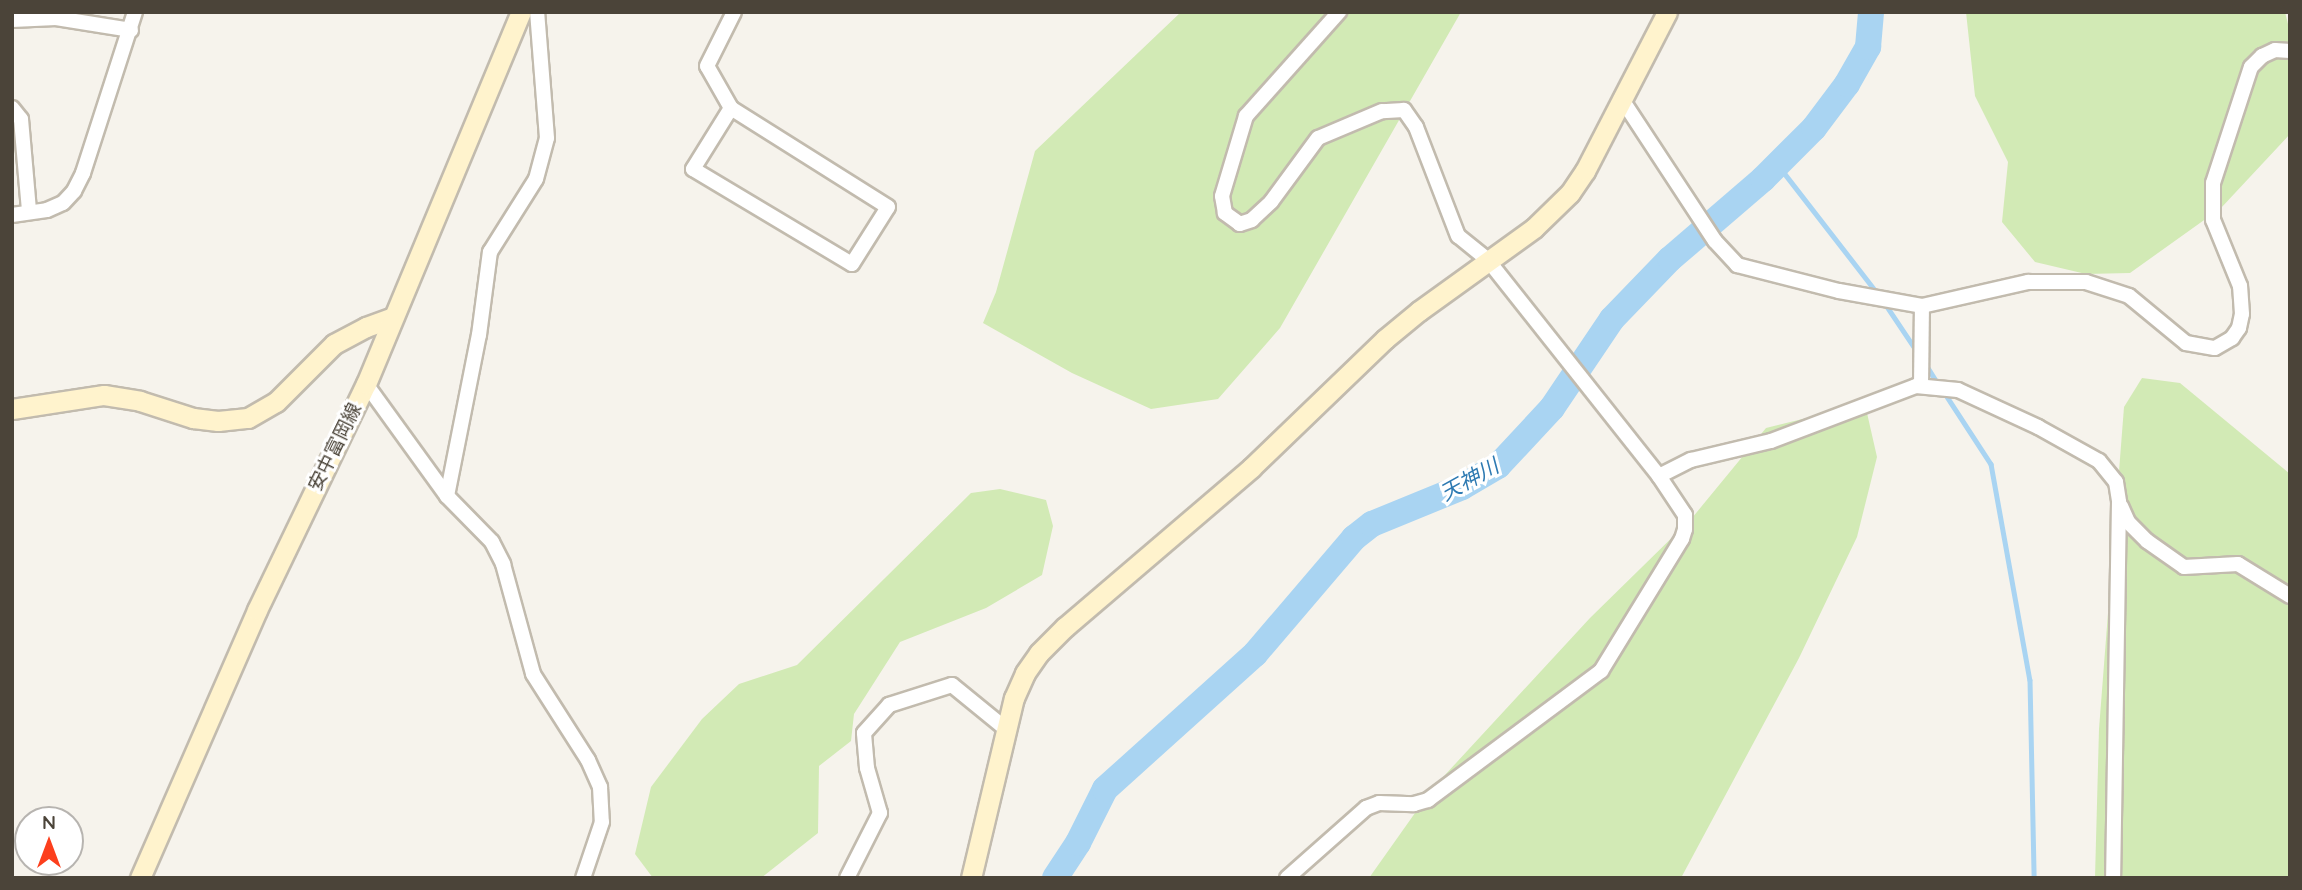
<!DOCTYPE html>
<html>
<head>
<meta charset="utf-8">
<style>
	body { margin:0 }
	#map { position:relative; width:2302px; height:890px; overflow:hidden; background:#f6f3ec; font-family:Quicksand,"Noto Sans JP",sans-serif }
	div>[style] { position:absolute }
	.green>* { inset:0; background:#d2eab5 }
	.stream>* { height:4.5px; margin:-2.25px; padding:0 2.25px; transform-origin:2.25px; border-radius:2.25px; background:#a9d4f2 }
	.river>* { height:26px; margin:-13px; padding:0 13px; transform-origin:13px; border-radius:13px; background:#a9d4f2 }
	.roads { filter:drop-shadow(2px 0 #c2bbae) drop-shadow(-2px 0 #c2bbae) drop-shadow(0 2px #c2bbae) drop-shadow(0 -2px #c2bbae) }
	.street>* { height:14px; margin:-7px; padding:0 7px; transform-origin:7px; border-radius:7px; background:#fff }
	.secondary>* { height:19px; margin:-9.5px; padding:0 9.5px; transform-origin:9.5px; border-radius:9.5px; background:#fff3cd }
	span { translate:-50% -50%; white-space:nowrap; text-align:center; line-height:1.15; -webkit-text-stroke:6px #fff; paint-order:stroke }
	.street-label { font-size:19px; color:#4b4439 }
	.water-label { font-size:21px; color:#2e7ab2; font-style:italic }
	.frame { position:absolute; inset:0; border:14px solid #4b4439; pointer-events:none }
	.north { position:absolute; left:14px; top:806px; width:70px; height:70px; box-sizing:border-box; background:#fff; border:2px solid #b7b4b0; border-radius:50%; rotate:0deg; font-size:19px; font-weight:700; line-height:28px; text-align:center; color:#4b4439 }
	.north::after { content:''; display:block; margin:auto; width:24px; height:32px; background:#fc3f1d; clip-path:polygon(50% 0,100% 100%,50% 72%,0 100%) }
</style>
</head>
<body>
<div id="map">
	<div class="green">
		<div style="clip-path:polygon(1181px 12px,1461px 12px,1280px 328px,1218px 399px,1151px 409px,1072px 373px,983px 323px,996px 292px,1035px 151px)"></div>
		<div style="clip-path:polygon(1966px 12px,2285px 12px,2290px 32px,2290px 134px,2221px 208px,2130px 273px,2086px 274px,2035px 262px,2002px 222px,2008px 162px,1975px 96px)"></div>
		<div style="clip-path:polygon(2142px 378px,2180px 383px,2290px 474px,2290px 878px,2095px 878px,2099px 729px,2124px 407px)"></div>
		<div style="clip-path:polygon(1867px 413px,1877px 457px,1857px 537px,1799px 658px,1681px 878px,1369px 878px,1432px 789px,1590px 618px,1692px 518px,1766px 428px,1823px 414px)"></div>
		<div style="clip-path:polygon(1000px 489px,1046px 500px,1053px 526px,1042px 575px,986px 608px,900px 642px,854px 714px,851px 741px,819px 766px,818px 833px,761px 878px,653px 878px,635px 854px,651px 787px,702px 719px,739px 684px,797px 665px,971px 493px)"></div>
	</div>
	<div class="stream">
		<div style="left:1778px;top:165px;width:165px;rotate:52.2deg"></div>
		<div style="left:1886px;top:305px;width:54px;rotate:56.3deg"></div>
		<div style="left:1925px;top:363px;width:26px;rotate:58deg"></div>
		<div style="left:1944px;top:392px;width:86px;rotate:56.9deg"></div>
		<div style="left:1991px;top:464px;width:219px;rotate:79.8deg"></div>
		<div style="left:2030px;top:680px;width:198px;rotate:88.8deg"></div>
	</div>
	<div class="river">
		<div style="left:1055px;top:878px;width:42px;rotate:-56.7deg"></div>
		<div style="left:1078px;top:843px;width:60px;rotate:-63.4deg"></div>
		<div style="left:1105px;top:789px;width:202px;rotate:-42deg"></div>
		<div style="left:1255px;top:654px;width:153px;rotate:-49.5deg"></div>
		<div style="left:1354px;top:538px;width:23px;rotate:-38deg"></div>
		<div style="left:1372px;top:524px;width:97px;rotate:-22.3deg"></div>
		<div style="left:1462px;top:487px;width:42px;rotate:-30.3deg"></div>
		<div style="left:1498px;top:466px;width:79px;rotate:-47deg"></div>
		<div style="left:1552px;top:408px;width:107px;rotate:-56deg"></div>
		<div style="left:1612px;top:319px;width:83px;rotate:-46deg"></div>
		<div style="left:1670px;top:259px;width:123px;rotate:-40.7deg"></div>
		<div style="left:1763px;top:179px;width:72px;rotate:-45deg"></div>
		<div style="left:1814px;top:128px;width:55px;rotate:-53.1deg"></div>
		<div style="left:1847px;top:84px;width:43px;rotate:-60.4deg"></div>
		<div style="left:1868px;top:47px;width:35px;rotate:-85deg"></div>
	</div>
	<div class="roads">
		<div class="street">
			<div style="left:12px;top:20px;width:44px;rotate:-2.6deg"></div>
			<div style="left:56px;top:18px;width:76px;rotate:9.1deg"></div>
			<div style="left:1621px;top:98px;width:171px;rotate:56.7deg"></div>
			<div style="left:1715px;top:241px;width:33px;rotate:47deg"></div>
			<div style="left:1737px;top:265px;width:105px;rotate:14.3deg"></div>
			<div style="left:1839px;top:291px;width:84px;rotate:10.2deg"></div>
			<div style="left:1922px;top:306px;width:109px;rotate:-12.8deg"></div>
			<div style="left:2028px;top:282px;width:58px"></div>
			<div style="left:2086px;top:282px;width:45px;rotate:18deg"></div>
			<div style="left:2129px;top:296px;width:74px;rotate:39.5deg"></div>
			<div style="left:2186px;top:343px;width:29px;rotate:10deg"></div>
			<div style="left:2215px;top:348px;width:20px;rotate:-30deg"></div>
			<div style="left:2232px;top:338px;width:12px;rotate:-55deg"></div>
			<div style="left:2239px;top:328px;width:14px;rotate:-78deg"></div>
			<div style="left:2242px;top:314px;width:28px;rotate:-94deg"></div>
			<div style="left:2240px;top:286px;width:71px;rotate:-112.2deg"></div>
			<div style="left:2213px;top:220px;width:37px;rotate:-90deg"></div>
			<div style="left:2213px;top:183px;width:122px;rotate:-71.9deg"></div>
			<div style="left:2251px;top:67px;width:16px;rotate:-45deg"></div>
			<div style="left:2262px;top:56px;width:14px;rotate:-25deg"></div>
			<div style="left:2275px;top:50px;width:15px;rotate:4deg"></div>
			<div style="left:12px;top:108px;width:14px;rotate:51deg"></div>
			<div style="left:21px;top:119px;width:92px;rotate:85deg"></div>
			<div style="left:731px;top:108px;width:72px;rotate:121.9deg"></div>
			<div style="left:693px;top:169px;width:185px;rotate:30.9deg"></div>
			<div style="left:852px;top:264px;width:67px;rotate:-57.7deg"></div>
			<div style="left:888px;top:207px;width:186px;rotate:-147.8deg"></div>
			<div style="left:731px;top:108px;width:48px;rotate:-119.7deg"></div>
			<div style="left:707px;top:66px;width:60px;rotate:-63.4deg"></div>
			<div style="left:12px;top:215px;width:35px;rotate:-8deg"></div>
			<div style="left:47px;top:210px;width:17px;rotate:-24deg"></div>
			<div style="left:63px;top:203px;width:16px;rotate:-47deg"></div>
			<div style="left:74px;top:191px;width:20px;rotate:-63deg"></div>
			<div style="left:83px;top:173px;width:169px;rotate:-72.1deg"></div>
			<div style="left:366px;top:384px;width:138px;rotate:54.1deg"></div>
			<div style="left:447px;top:496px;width:64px;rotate:45.6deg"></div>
			<div style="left:492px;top:542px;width:25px;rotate:63deg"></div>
			<div style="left:503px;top:564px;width:114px;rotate:74.7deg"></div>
			<div style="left:533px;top:674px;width:102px;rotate:57.4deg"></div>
			<div style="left:588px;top:760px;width:30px;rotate:66deg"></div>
			<div style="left:600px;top:787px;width:35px;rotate:87deg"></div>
			<div style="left:602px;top:822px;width:59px;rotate:108.7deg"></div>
			<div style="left:1921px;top:386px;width:80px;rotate:-89.3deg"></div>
			<div style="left:1659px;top:476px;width:36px;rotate:-27deg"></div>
			<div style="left:1691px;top:460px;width:82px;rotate:-13.4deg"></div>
			<div style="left:1771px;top:441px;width:155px;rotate:-20.8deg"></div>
			<div style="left:1916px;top:386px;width:42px;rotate:5.4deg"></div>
			<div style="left:1958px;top:390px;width:88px;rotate:24.8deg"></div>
			<div style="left:2038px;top:427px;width:70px;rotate:29.1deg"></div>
			<div style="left:2099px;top:461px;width:27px;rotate:51deg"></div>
			<div style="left:2116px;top:482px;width:20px;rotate:81deg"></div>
			<div style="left:2119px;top:502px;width:376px;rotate:90.9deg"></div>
			<div style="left:447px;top:496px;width:164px;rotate:-78.8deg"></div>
			<div style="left:479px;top:335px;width:84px;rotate:-82.5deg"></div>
			<div style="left:490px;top:252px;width:86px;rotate:-57.8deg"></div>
			<div style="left:536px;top:179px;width:42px;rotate:-75deg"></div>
			<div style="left:547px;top:138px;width:126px;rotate:-94.5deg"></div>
			<div style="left:2121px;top:506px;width:17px;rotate:66deg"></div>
			<div style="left:2128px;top:522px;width:27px;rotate:45deg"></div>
			<div style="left:2147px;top:541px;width:45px;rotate:35.1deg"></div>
			<div style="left:2184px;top:567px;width:54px;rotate:-3.2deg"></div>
			<div style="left:2238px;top:564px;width:61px;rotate:31.6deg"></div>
			<div style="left:847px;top:878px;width:73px;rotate:-63.1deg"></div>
			<div style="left:880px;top:813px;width:47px;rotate:-106.1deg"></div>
			<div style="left:867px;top:768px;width:35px;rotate:-95deg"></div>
			<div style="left:864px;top:733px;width:38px;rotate:-48deg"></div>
			<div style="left:889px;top:705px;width:66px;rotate:-17.6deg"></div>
			<div style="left:952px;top:685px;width:70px;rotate:39.2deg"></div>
			<div style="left:1287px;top:878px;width:106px;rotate:-41.5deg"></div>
			<div style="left:1366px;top:808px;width:14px;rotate:-21deg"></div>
			<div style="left:1379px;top:803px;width:35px;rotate:2deg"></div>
			<div style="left:1414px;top:804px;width:15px;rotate:-16deg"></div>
			<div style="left:1428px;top:800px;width:216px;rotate:-36.7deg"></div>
			<div style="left:1601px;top:671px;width:155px;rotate:-58.5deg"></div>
			<div style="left:1682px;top:539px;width:10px;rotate:-73deg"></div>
			<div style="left:1685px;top:529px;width:14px;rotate:-90deg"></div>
			<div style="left:1685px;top:515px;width:47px;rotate:-123.7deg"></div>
			<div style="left:1659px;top:476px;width:275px;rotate:-128.4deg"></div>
			<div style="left:1488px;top:260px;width:38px;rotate:-141deg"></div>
			<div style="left:1458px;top:236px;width:117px;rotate:-111.1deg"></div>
			<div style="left:1416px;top:127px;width:21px;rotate:-125deg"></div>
			<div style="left:1404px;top:110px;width:22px;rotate:177deg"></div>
			<div style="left:1382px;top:111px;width:69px;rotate:157.1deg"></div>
			<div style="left:1318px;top:138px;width:79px;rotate:126.3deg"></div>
			<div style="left:1271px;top:202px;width:26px;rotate:137deg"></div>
			<div style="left:1252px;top:220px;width:13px;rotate:162deg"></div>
			<div style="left:1240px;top:224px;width:19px;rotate:-144deg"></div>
			<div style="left:1225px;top:213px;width:17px;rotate:-100deg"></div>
			<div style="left:1222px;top:196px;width:84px;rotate:-73.3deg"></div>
			<div style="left:1246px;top:116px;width:140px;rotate:-48.2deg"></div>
		</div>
		<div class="secondary">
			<div style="left:12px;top:409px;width:93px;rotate:-8.7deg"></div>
			<div style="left:104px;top:395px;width:36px;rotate:9deg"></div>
			<div style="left:140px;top:401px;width:56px;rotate:17.8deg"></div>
			<div style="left:193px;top:418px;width:25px;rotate:7deg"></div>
			<div style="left:218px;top:421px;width:30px;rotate:-6deg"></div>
			<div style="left:248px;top:418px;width:32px;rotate:-30deg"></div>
			<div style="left:276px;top:402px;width:82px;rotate:-45deg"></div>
			<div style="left:334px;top:344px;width:36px;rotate:-28deg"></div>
			<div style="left:366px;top:327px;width:27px;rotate:-20deg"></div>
			<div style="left:140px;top:878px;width:292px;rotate:-66.4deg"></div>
			<div style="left:257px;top:610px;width:251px;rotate:-64.3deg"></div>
			<div style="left:366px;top:384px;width:403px;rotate:-67.4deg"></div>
			<div style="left:971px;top:878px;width:185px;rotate:-76.6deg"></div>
			<div style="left:1014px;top:698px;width:27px;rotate:-66deg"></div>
			<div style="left:1025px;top:673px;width:24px;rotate:-55deg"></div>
			<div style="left:1039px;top:653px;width:37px;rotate:-45deg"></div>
			<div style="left:1065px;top:627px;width:245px;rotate:-40.5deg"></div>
			<div style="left:1251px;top:468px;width:186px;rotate:-43.9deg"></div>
			<div style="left:1385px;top:339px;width:44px;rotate:-39.5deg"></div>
			<div style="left:1419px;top:311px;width:142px;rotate:-35.8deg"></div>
			<div style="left:1534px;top:228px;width:50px;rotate:-44.2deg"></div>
			<div style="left:1570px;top:193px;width:27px;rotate:-56deg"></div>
			<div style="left:1585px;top:171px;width:179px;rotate:-62.7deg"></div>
		</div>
	</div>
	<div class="street-label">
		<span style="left:335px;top:447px;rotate:-64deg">安中富岡線</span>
	</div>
	<div class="water-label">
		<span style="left:1469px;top:479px;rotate:-29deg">天神川</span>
	</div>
	<div class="frame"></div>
	<div class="north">N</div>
</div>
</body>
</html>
